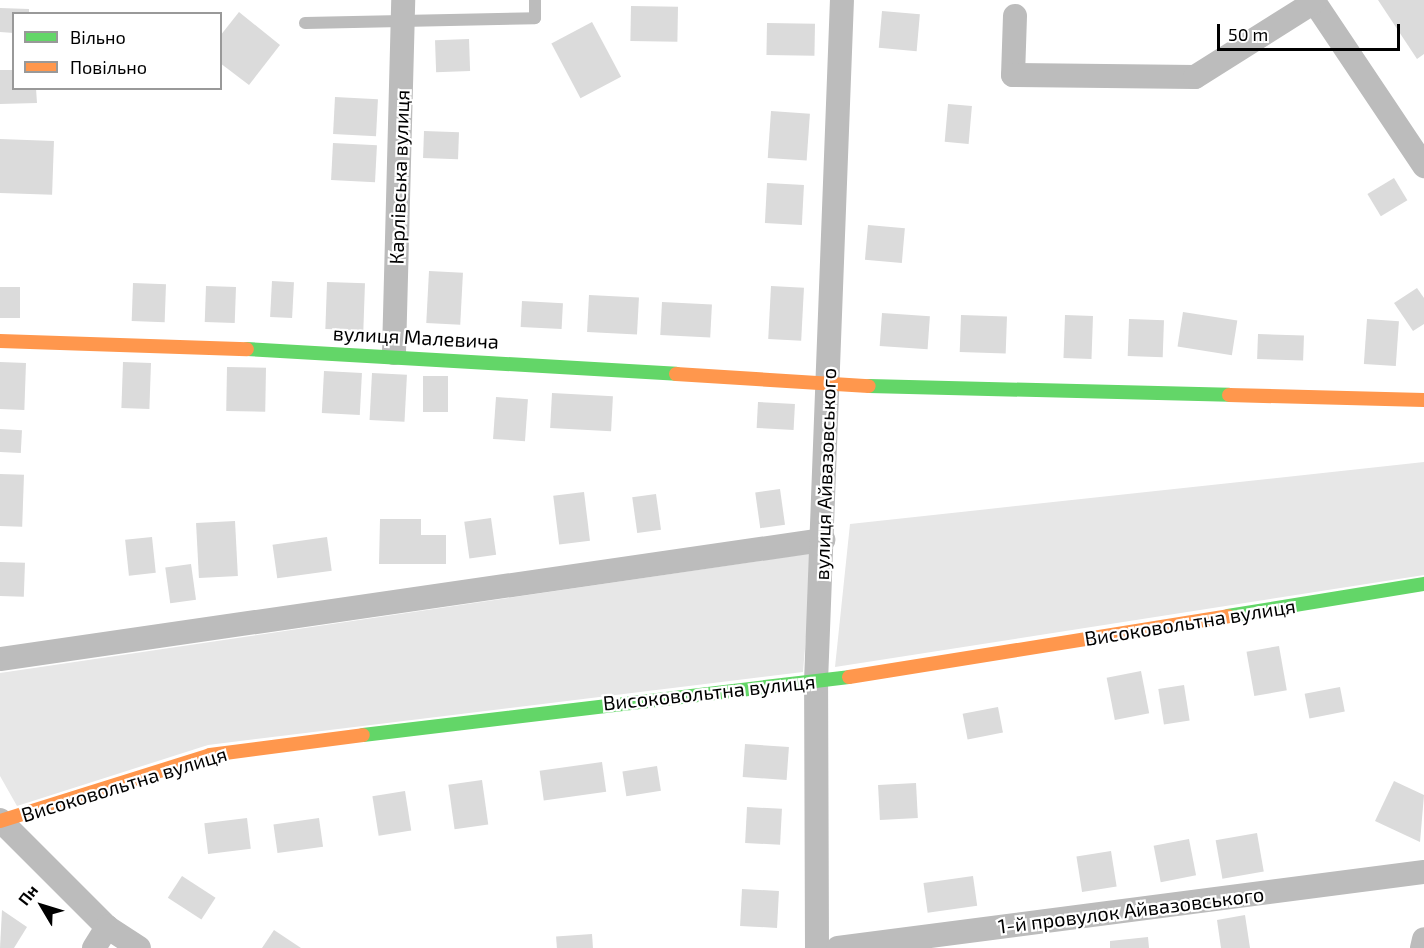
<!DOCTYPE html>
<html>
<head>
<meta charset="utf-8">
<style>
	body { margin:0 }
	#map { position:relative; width:1424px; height:948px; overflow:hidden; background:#fff; font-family:"Exo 2",sans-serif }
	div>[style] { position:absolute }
	.green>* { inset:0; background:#e7e7e7 }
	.building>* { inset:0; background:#dbdbdb; transform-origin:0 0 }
	.lane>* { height:12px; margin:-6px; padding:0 6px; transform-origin:6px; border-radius:6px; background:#bcbcbc }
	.street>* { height:24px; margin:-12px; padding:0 12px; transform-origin:12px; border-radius:12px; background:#bcbcbc }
	.fast>* { height:14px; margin:-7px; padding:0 7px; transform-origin:7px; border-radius:7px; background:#63d668 }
	.slow>* { height:14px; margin:-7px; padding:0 7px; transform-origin:7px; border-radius:7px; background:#ff974d }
	span { translate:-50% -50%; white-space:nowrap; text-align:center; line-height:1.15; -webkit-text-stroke:4.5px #fff; paint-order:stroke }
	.street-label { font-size:20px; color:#000 }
	.legend { position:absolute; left:12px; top:12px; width:210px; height:78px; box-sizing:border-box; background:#fff; border:2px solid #999; margin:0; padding:8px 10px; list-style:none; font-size:18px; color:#000 }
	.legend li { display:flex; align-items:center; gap:12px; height:30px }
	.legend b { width:30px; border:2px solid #999 }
	.north { position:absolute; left:12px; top:876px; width:60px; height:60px; -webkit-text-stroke:4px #fff; paint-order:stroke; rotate:308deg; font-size:16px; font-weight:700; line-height:24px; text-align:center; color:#000 }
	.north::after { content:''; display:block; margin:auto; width:21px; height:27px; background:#000; clip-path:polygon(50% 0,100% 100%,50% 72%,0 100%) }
	.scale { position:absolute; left:1217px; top:24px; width:183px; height:27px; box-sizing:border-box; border:3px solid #000; border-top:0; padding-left:8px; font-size:18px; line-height:21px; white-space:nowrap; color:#000; -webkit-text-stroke:4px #fff; paint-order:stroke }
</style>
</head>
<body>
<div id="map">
	<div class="green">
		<div style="clip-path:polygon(1424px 462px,1424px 575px,835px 667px,850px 524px)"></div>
		<div style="clip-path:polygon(813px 553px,803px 672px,208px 745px,17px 806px,0 776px,0 673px)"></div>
	</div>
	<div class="building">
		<div style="clip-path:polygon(1378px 0,1424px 0,1424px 54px,1417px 59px)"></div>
		<div style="left:631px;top:6px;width:47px;height:35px;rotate:1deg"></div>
		<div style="clip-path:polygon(0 8px,29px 9px,29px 14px,14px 14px,14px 33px,0 32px)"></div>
		<div style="left:882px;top:11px;width:38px;height:37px;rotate:5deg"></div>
		<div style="clip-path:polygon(239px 12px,280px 45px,249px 85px,220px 63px,220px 36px)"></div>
		<div style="left:592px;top:22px;width:62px;height:46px;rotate:62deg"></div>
		<div style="left:767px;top:23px;width:48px;height:32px;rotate:1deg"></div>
		<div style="left:469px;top:39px;width:32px;height:34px;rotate:88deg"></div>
		<div style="clip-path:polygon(0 70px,14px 70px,14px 88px,36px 88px,37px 103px,0 104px)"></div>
		<div style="left:335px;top:97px;width:43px;height:37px;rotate:3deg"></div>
		<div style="left:948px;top:104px;width:24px;height:38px;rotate:5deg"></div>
		<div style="left:771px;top:111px;width:39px;height:47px;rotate:4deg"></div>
		<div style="left:424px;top:131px;width:35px;height:27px;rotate:2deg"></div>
		<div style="left:0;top:139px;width:54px;height:54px;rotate:2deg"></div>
		<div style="left:333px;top:143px;width:44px;height:37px;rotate:3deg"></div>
		<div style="left:1394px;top:178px;width:26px;height:31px;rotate:59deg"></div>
		<div style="left:767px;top:183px;width:37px;height:40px;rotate:3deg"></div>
		<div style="left:868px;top:225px;width:37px;height:35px;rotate:5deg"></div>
		<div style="left:429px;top:271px;width:34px;height:52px;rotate:3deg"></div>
		<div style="left:272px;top:281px;width:22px;height:36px;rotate:3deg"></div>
		<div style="left:327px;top:282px;width:38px;height:47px;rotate:2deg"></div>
		<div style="left:133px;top:283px;width:33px;height:38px;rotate:2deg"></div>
		<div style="left:206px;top:286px;width:30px;height:36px;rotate:2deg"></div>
		<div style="left:771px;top:286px;width:33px;height:53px;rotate:3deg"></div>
		<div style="left:0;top:287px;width:20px;height:31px"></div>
		<div style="clip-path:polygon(1417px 288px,1424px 298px,1424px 324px,1413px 331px,1394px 303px)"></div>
		<div style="left:589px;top:295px;width:50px;height:37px;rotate:3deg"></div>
		<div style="left:522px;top:301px;width:41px;height:26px;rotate:3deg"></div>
		<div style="left:662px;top:302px;width:50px;height:33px;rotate:3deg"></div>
		<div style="left:1183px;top:312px;width:55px;height:35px;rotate:9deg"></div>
		<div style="left:882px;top:313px;width:48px;height:33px;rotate:4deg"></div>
		<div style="left:961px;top:315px;width:46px;height:37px;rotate:2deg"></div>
		<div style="left:1065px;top:315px;width:28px;height:43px;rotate:2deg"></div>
		<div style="left:1129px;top:319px;width:35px;height:37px;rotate:2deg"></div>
		<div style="left:1367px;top:319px;width:32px;height:45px;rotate:4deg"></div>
		<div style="left:1258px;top:334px;width:46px;height:25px;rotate:2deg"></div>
		<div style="left:0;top:362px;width:26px;height:47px;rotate:2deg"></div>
		<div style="left:123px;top:362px;width:28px;height:46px;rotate:2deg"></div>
		<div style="left:227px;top:367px;width:39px;height:44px;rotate:1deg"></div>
		<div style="left:324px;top:371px;width:38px;height:42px;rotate:3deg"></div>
		<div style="left:372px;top:373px;width:35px;height:47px;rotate:3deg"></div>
		<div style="left:423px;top:376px;width:25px;height:36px"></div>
		<div style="left:552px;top:393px;width:61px;height:35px;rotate:3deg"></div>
		<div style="left:496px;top:397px;width:32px;height:42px;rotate:4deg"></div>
		<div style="left:758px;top:402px;width:37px;height:26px;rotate:3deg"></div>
		<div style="left:0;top:429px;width:22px;height:23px;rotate:3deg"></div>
		<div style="left:0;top:474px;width:24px;height:52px;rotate:2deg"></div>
		<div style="left:780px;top:489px;width:36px;height:25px;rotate:82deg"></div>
		<div style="left:584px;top:492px;width:49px;height:31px;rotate:83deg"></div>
		<div style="left:656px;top:494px;width:36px;height:24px;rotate:82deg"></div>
		<div style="left:491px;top:518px;width:37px;height:27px;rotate:82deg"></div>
		<div style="clip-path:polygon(380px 519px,421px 519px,421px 535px,446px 535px,446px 564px,379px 564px)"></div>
		<div style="left:235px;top:521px;width:55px;height:39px;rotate:87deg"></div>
		<div style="left:152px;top:537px;width:36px;height:27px;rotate:84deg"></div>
		<div style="left:327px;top:537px;width:34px;height:55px;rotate:82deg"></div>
		<div style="left:0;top:562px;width:25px;height:34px;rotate:2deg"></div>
		<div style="left:191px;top:564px;width:36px;height:26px;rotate:82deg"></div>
		<div style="left:1279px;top:646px;width:45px;height:33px;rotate:80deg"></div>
		<div style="left:1141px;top:671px;width:43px;height:35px;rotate:79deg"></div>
		<div style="left:1184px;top:685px;width:36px;height:26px;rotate:81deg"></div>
		<div style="left:1340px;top:687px;width:25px;height:36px;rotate:79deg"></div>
		<div style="left:998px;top:707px;width:26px;height:36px;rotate:79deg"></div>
		<div style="left:745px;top:744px;width:44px;height:33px;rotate:4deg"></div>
		<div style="left:602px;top:762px;width:30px;height:63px;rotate:82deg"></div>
		<div style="left:657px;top:766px;width:25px;height:35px;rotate:81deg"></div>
		<div style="left:482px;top:780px;width:45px;height:34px;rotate:82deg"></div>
		<div style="clip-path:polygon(1394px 781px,1424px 795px,1420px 842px,1375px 821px)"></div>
		<div style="left:916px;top:783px;width:35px;height:38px;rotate:87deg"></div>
		<div style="left:405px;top:791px;width:40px;height:33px;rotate:81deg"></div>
		<div style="left:747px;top:807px;width:35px;height:36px;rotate:3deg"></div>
		<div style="left:247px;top:818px;width:31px;height:43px;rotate:83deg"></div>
		<div style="left:319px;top:818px;width:29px;height:46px;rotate:82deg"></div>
		<div style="left:1257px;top:833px;width:39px;height:42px;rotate:80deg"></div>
		<div style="left:1189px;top:839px;width:37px;height:36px;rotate:79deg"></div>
		<div style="left:1111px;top:851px;width:36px;height:35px;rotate:81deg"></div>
		<div style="left:182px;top:876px;width:40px;height:26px;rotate:33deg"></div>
		<div style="left:973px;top:876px;width:30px;height:50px;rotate:82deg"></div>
		<div style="left:742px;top:889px;width:37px;height:37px;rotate:3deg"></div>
		<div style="clip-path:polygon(2px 910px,27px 927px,14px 948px,0 948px)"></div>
		<div style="clip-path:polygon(1245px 915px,1250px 948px,1221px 948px,1217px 920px)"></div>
		<div style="clip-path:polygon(274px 930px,301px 948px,262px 948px)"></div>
		<div style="left:592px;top:934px;width:14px;height:36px;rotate:86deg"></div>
		<div style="clip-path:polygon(1148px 937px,1149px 948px,1110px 948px,1110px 941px)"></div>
	</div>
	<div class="lane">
		<div style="left:305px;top:23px;width:230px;rotate:-1.2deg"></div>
		<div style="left:535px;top:18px;width:18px;rotate:-90deg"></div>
	</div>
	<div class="street">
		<div style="left:1313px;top:0;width:200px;rotate:56.2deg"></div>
		<div style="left:1015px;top:16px;width:59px;rotate:91.9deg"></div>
		<div style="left:1013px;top:75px;width:182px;rotate:0.6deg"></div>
		<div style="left:1195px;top:77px;width:141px;rotate:-32.2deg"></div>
		<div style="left:394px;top:353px;width:353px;rotate:-88.5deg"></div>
		<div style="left:0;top:659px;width:832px;rotate:-8.23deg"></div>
		<div style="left:0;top:820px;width:151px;rotate:45deg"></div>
		<div style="left:107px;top:927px;width:38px;rotate:33deg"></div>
		<div style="left:94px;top:948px;width:25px;rotate:-58deg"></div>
		<div style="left:817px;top:948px;width:266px;rotate:-90.2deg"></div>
		<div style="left:816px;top:682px;width:682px;rotate:-87.82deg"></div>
		<div style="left:838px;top:948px;width:591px;rotate:-7.39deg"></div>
		<div style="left:1422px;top:948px;width:9px;rotate:-77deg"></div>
	</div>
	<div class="fast">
		<div style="left:247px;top:349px;width:430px;rotate:3.3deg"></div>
		<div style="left:869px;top:386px;width:360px;rotate:1.4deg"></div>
		<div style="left:1228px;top:616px;width:199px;rotate:-9.3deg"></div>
		<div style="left:363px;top:735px;width:489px;rotate:-6.8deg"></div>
	</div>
	<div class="slow">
		<div style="left:0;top:341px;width:247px;rotate:1.9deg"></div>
		<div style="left:676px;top:374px;width:193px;rotate:3.6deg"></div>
		<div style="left:1229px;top:395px;width:195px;rotate:1.5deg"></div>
		<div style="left:849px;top:677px;width:384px;rotate:-9.1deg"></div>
		<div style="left:0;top:821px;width:220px;rotate:-17.4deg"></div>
		<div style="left:210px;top:755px;width:154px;rotate:-7.4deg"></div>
	</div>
	<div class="street-label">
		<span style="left:399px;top:177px;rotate:-88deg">Карлівська вулиця</span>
		<span style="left:416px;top:337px;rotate:3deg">вулиця Малевича</span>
		<span style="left:825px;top:474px;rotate:-88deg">вулиця Айвазовського</span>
		<span style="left:1190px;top:622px;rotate:-9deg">Високовольтна вулиця</span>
		<span style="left:709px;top:692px;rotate:-6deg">Високовольтна вулиця</span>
		<span style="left:124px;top:784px;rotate:-17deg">Високовольтна вулиця</span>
		<span style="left:1131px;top:910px;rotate:-7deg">1-й провулок Айвазовського</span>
	</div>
	<ul class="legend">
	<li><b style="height:8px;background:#63d668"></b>Вільно</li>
	<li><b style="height:8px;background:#ff974d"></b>Повільно</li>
	</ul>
	<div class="north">Пн</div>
	<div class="scale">50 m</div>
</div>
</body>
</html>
